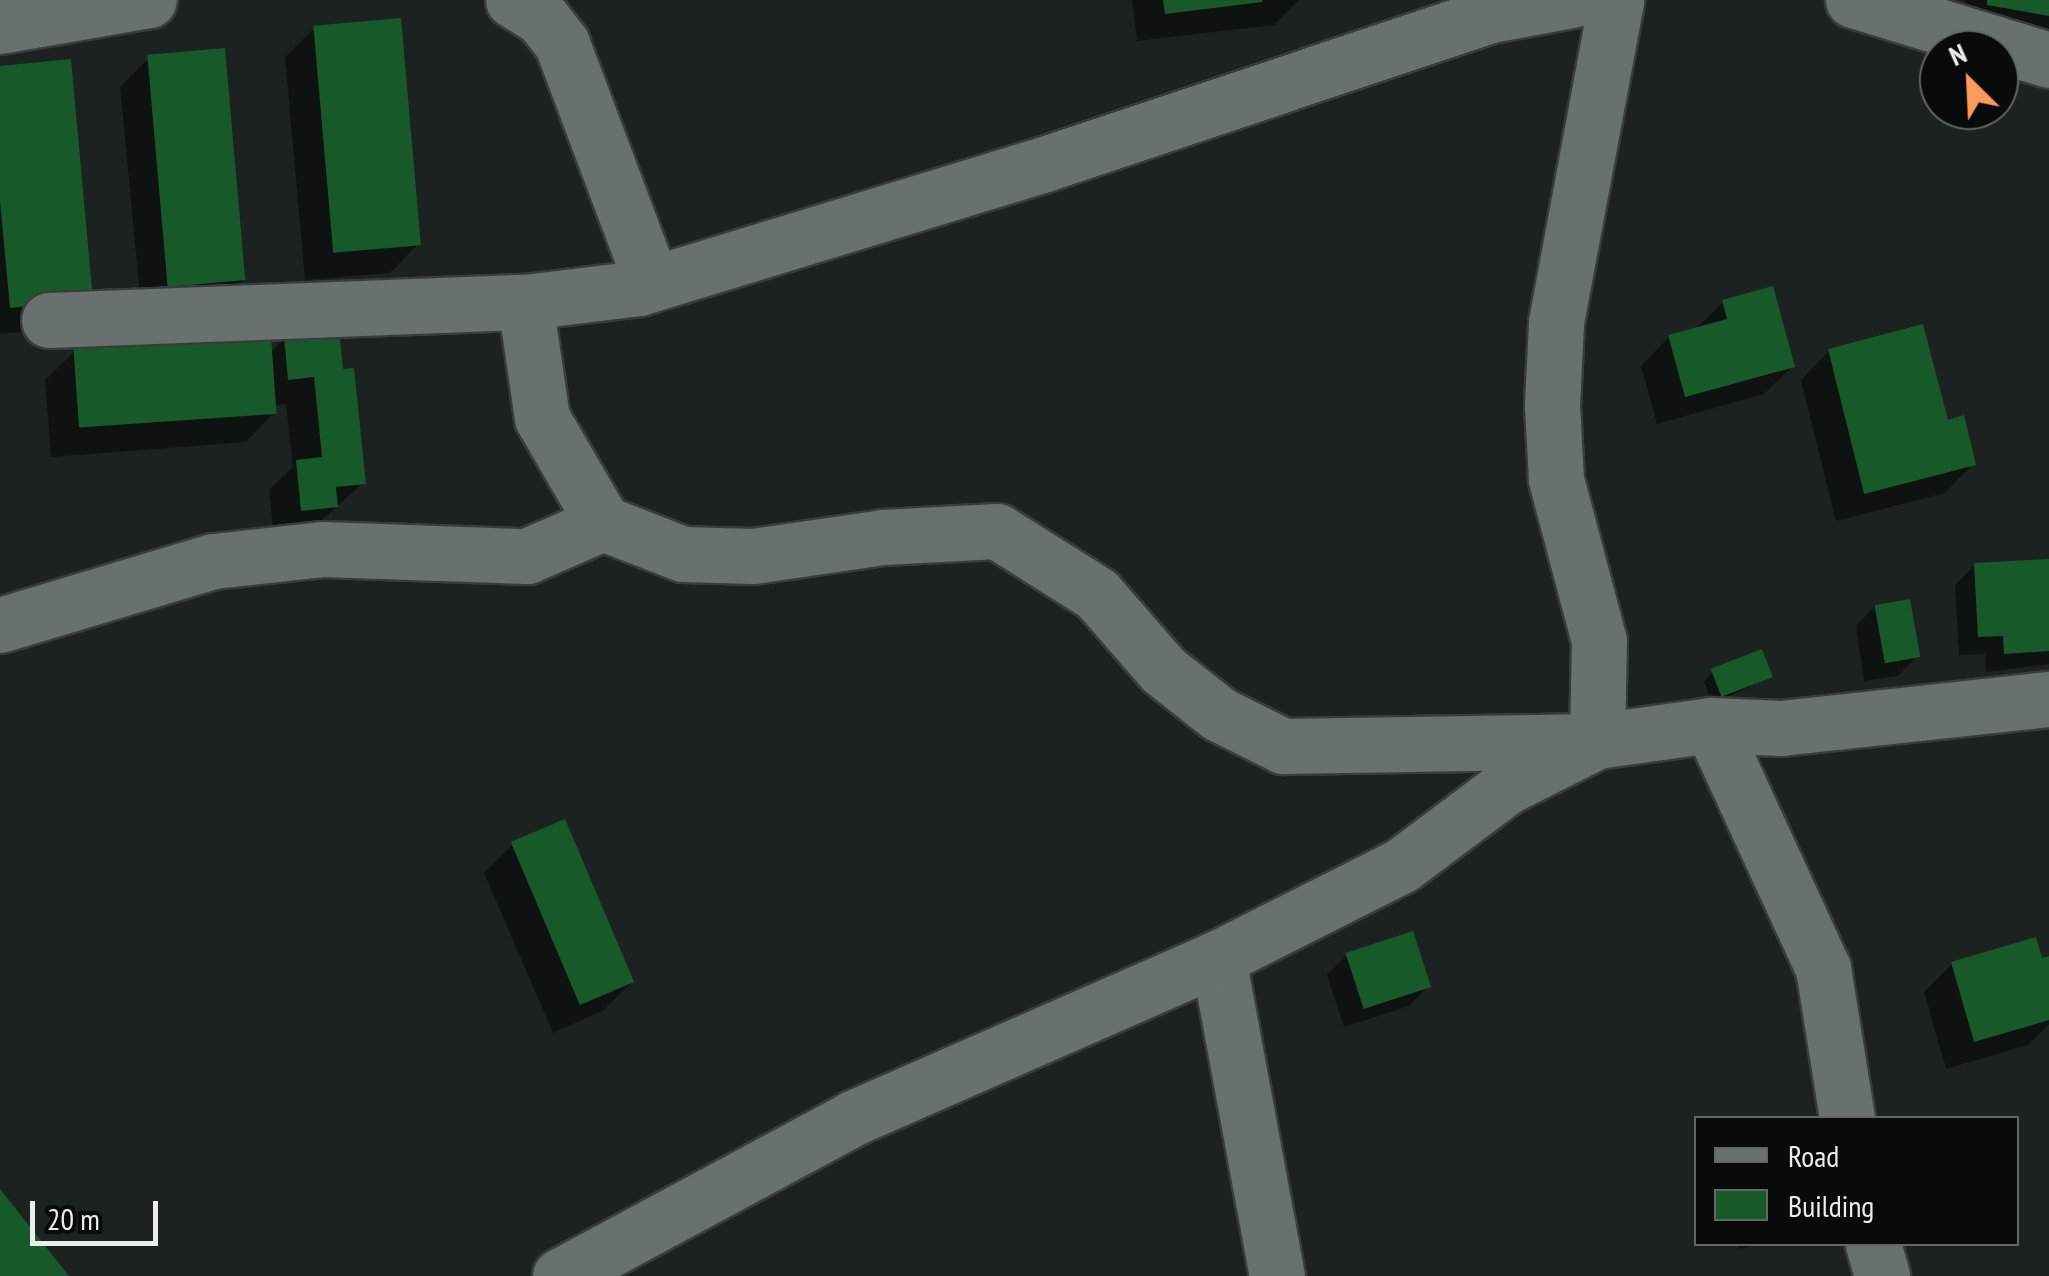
<!DOCTYPE html>
<html>
<head>
<meta charset="utf-8">
<style>
	body { margin:0 }
	#map { position:relative; width:2049px; height:1276px; overflow:hidden; background:#1c2220; font-family:"PT Sans Narrow",sans-serif }
	div>[style] { position:absolute }
	.shadow>* { inset:0; background:#0007 }
	.building>* { inset:0; background:#185929; transform-origin:0 0 }
	.roads { filter:drop-shadow(2px 0 #383d3b) drop-shadow(-2px 0 #383d3b) drop-shadow(0 2px #383d3b) drop-shadow(0 -2px #383d3b) }
	.minor>* { height:55px; margin:-27.5px; padding:0 27.5px; transform-origin:27.5px; border-radius:27.5px; background:#69716e }
	span { translate:-50% -50%; white-space:nowrap; text-align:center; line-height:1.15; -webkit-text-stroke:8px #080b0a; paint-order:stroke }
	.legend { position:absolute; left:1694px; top:1116px; width:325px; height:130px; box-sizing:border-box; background:#080b0a; border:2px solid #626665; margin:0; padding:12px 18px; list-style:none; font-size:30px; color:#eaeeed }
	.legend li { display:flex; align-items:center; gap:20px; height:50px }
	.legend b { width:50px; border:2px solid #626665 }
	.north { position:absolute; left:1919px; top:30px; width:100px; height:100px; box-sizing:border-box; background:#080b0a; border:2px solid #626665; border-radius:50%; rotate:336deg; font-size:28px; font-weight:700; line-height:40px; text-align:center; color:#eaeeed }
	.north::after { content:''; display:block; margin:auto; width:35px; height:45px; background:#ff9b5a; clip-path:polygon(50% 0,100% 100%,50% 72%,0 100%) }
	.scale { position:absolute; left:30px; top:1201px; width:128px; height:45px; box-sizing:border-box; border:5px solid #eaeeed; border-top:0; padding-left:12px; font-size:30px; line-height:35px; white-space:nowrap; color:#eaeeed; -webkit-text-stroke:8px #080b0a; paint-order:stroke }
</style>
</head>
<body>
<div id="map">
	<div class="shadow">
		<div style="clip-path:polygon(1132px 0,1299px 0,1274px 25px,1137px 41px)"></div>
		<div style="clip-path:polygon(1965px 0,2049px 0,2049px 61px,1960px 33px)"></div>
		<div style="clip-path:polygon(314px 29px,418px 244px,390px 273px,305px 280px,285px 57px)"></div>
		<div style="clip-path:polygon(148px 59px,245px 279px,216px 308px,142px 315px,120px 87px)"></div>
		<div style="clip-path:polygon(0 68px,62px 328px,0 334px)"></div>
		<div style="clip-path:polygon(1723px 302px,1793px 366px,1764px 394px,1657px 424px,1641px 366px,1669px 337px,1695px 330px)"></div>
		<div style="clip-path:polygon(336px 333px,363px 483px,306px 534px,274px 538px,269px 490px,293px 467px,286px 404px,274px 405px,274px 413px,246px 442px,51px 457px,45px 380px,74px 352px,270px 353px,285px 338px)"></div>
		<div style="clip-path:polygon(1829px 351px,1946px 423px,1973px 464px,1945px 493px,1836px 521px,1801px 380px)"></div>
		<div style="clip-path:polygon(2049px 561px,2049px 664px,1986px 672px,1985px 654px,1959px 655px,1955px 585px,1975px 565px)"></div>
		<div style="clip-path:polygon(1875px 606px,1917px 657px,1898px 676px,1864px 681px,1856px 626px)"></div>
		<div style="clip-path:polygon(1713px 672px,1770px 676px,1713px 705px,1704px 682px)"></div>
		<div style="clip-path:polygon(512px 845px,632px 982px,604px 1010px,553px 1033px,484px 873px)"></div>
		<div style="clip-path:polygon(1346px 956px,1428px 986px,1409px 1006px,1344px 1027px,1327px 975px)"></div>
		<div style="clip-path:polygon(2049px 958px,2049px 1024px,2028px 1045px,1946px 1069px,1924px 992px,1952px 964px)"></div>
		<div style="clip-path:polygon(1738px 1244px,1764px 1244px,1739px 1249px)"></div>
	</div>
	<div class="building">
		<div style="clip-path:polygon(1163px 0,1262px 0,1262px 2px,1165px 14px)"></div>
		<div style="clip-path:polygon(1987px 0,2049px 0,2049px 16px,1987px 5px)"></div>
		<div style="left:401px;top:18px;width:228px;height:88px;rotate:85deg"></div>
		<div style="left:225px;top:48px;width:233px;height:78px;rotate:85deg"></div>
		<div style="clip-path:polygon(71px 59px,93px 300px,10px 308px,0 201px,0 66px)"></div>
		<div style="clip-path:polygon(1773px 286px,1795px 367px,1685px 397px,1668px 335px,1727px 319px,1722px 300px)"></div>
		<div style="clip-path:polygon(1923px 324px,1948px 420px,1964px 415px,1976px 465px,1864px 494px,1828px 349px)"></div>
		<div style="clip-path:polygon(339px 330px,343px 369px,354px 368px,366px 484px,336px 487px,338px 507px,301px 511px,296px 460px,322px 457px,314px 377px,288px 380px,284px 336px)"></div>
		<div style="left:271px;top:335px;width:79px;height:198px;rotate:86deg"></div>
		<div style="clip-path:polygon(2049px 559px,2049px 651px,2004px 654px,2003px 636px,1978px 637px,1974px 563px)"></div>
		<div style="left:1910px;top:599px;width:59px;height:36px;rotate:80deg"></div>
		<div style="left:1762px;top:649px;width:30px;height:55px;rotate:69deg"></div>
		<div style="left:565px;top:819px;width:177px;height:59px;rotate:67deg"></div>
		<div style="left:1413px;top:931px;width:59px;height:71px;rotate:72deg"></div>
		<div style="clip-path:polygon(2036px 937px,2042px 958px,2049px 956px,2049px 1020px,1974px 1042px,1951px 962px)"></div>
		<div style="clip-path:polygon(0 1189px,69px 1276px,0 1276px)"></div>
	</div>
	<div class="roads">
		<div class="minor">
			<div style="left:513px;top:0;width:34px;rotate:32deg"></div>
			<div style="left:542px;top:18px;width:33px;rotate:52deg"></div>
			<div style="left:562px;top:44px;width:256px;rotate:69.4deg"></div>
			<div style="left:1853px;top:0;width:205px;rotate:17deg"></div>
			<div style="left:0;top:26px;width:151px;rotate:-9.9deg"></div>
			<div style="left:525px;top:302px;width:117px;rotate:81.7deg"></div>
			<div style="left:542px;top:418px;width:121px;rotate:59.8deg"></div>
			<div style="left:603px;top:523px;width:86px;rotate:21.2deg"></div>
			<div style="left:683px;top:554px;width:70px;rotate:1.6deg"></div>
			<div style="left:753px;top:556px;width:131px;rotate:-8.3deg"></div>
			<div style="left:883px;top:537px;width:114px;rotate:-3deg"></div>
			<div style="left:997px;top:531px;width:118px;rotate:32.2deg"></div>
			<div style="left:1097px;top:594px;width:101px;rotate:49deg"></div>
			<div style="left:1163px;top:670px;width:71px;rotate:38.2deg"></div>
			<div style="left:1219px;top:714px;width:72px;rotate:26.6deg"></div>
			<div style="left:1283px;top:746px;width:314px;rotate:-0.9deg"></div>
			<div style="left:1597px;top:741px;width:100px;rotate:-88.9deg"></div>
			<div style="left:1599px;top:641px;width:168px;rotate:-104.9deg"></div>
			<div style="left:1556px;top:479px;width:74px;rotate:-93.1deg"></div>
			<div style="left:1552px;top:405px;width:83px;rotate:-87.2deg"></div>
			<div style="left:1556px;top:322px;width:328px;rotate:-79.4deg"></div>
			<div style="left:49px;top:320px;width:476px;rotate:-2.2deg"></div>
			<div style="left:525px;top:302px;width:115px;rotate:-7deg"></div>
			<div style="left:639px;top:288px;width:421px;rotate:-17deg"></div>
			<div style="left:1042px;top:165px;width:473px;rotate:-18.5deg"></div>
			<div style="left:1491px;top:15px;width:82px;rotate:-10.5deg"></div>
			<div style="left:0;top:625px;width:223px;rotate:-16.7deg"></div>
			<div style="left:214px;top:561px;width:110px;rotate:-6.3deg"></div>
			<div style="left:323px;top:549px;width:204px;rotate:2deg"></div>
			<div style="left:527px;top:556px;width:83px;rotate:-23.5deg"></div>
			<div style="left:1711px;top:725px;width:268px;rotate:65.3deg"></div>
			<div style="left:1823px;top:968px;width:152px;rotate:80.9deg"></div>
			<div style="left:1218px;top:958px;width:323px;rotate:79.5deg"></div>
			<div style="left:1873px;top:1244px;width:33px;rotate:74deg"></div>
			<div style="left:560px;top:1276px;width:333px;rotate:-28.3deg"></div>
			<div style="left:853px;top:1118px;width:399px;rotate:-23.7deg"></div>
			<div style="left:1218px;top:958px;width:206px;rotate:-26.8deg"></div>
			<div style="left:1402px;top:865px;width:130px;rotate:-36.9deg"></div>
			<div style="left:1506px;top:787px;width:102px;rotate:-26.8deg"></div>
			<div style="left:1597px;top:741px;width:115px;rotate:-8deg"></div>
			<div style="left:1711px;top:725px;width:70px;rotate:2.5deg"></div>
			<div style="left:1781px;top:728px;width:270px;rotate:-6.2deg"></div>
		</div>
	</div>
	<ul class="legend">
	<li><b style="height:12px;background:#69716e"></b>Road</li>
	<li><b style="height:28px;background:#185929"></b>Building</li>
	</ul>
	<div class="north">N</div>
	<div class="scale">20 m</div>
</div>
</body>
</html>
